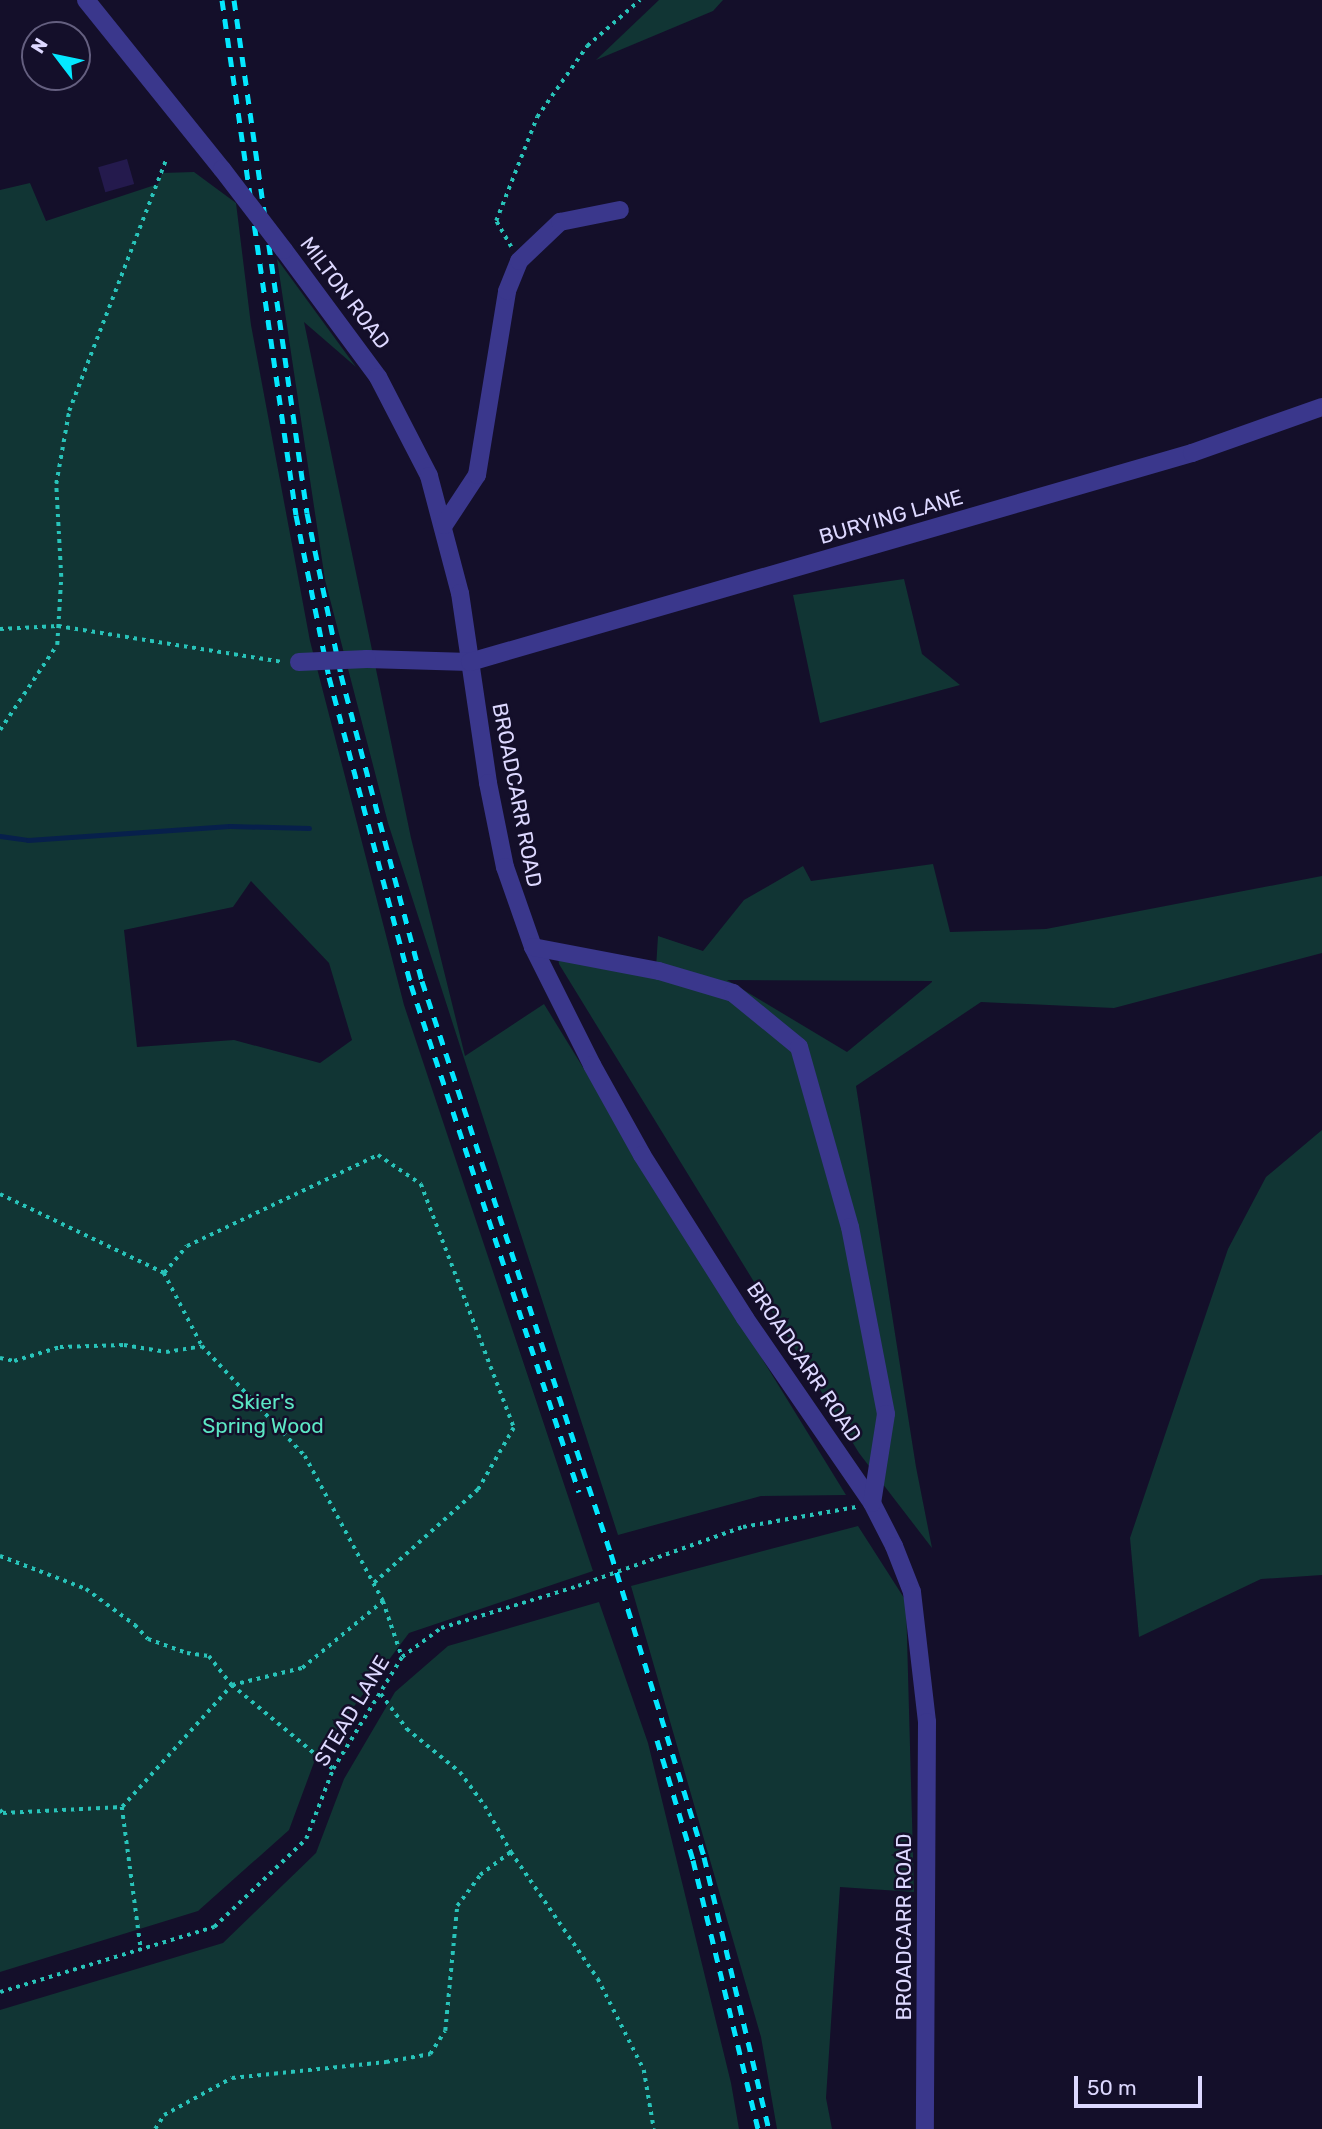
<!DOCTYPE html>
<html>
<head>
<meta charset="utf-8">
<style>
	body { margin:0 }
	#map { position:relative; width:1322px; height:2129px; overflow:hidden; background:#140f2a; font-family:Rubik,sans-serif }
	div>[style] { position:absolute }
	.green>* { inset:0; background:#113534 }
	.stream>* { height:5px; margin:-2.5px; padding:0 2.5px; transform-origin:2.5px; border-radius:2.5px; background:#07204b }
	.building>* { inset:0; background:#241a4d; transform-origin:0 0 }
	.path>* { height:3.5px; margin-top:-1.75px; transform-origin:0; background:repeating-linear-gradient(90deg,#28c3b9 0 3.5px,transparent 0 8.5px) }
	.minor>* { height:18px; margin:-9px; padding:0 9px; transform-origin:9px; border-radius:9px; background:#3a378c }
	.rail>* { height:5px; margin-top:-2.5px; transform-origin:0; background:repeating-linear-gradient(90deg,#04e7ff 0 10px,transparent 0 19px) }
	.minor-bridge>* { height:18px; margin:-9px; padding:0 9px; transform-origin:9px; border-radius:9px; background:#3a378c }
	span { translate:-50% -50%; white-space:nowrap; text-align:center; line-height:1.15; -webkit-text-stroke:5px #140f2a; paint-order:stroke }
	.street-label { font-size:21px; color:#ddd8ff }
	.park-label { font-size:21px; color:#5ce7c4 }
	.north { position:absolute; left:21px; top:21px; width:70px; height:70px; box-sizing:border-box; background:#140f2a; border:2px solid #645f7f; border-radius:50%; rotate:302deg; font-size:19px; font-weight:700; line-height:28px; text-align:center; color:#ddd8ff }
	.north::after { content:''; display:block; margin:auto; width:24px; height:32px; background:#04e7ff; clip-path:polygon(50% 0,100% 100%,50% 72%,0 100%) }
	.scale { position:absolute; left:1074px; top:2076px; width:128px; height:32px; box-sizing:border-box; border:4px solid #ddd8ff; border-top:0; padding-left:9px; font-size:21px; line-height:24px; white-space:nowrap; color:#ddd8ff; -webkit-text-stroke:5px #140f2a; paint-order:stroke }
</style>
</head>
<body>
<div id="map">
	<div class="green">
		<div style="clip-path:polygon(659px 0,723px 0,713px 11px,596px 60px)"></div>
		<div style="clip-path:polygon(evenodd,194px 172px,236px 203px,251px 325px,310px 641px,404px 1005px,593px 1571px,409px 1633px,316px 1757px,289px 1830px,198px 1911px,0 1972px,0 190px,30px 183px,46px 221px,158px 184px,162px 173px,194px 172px,251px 881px,329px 963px,352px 1040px,320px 1063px,234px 1040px,137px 1047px,124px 930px,233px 907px,251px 881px)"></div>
		<div style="clip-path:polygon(277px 259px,356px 367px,304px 322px,411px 838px,465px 1056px,544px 1004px,846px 1495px,761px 1496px,618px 1535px,388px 823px,325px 580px)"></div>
		<div style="clip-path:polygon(904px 579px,922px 654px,960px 685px,820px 723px,793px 595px)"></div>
		<div style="clip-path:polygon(evenodd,933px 864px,950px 932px,1046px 929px,1322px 876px,1322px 953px,1114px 1008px,981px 1002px,856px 1086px,916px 1467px,932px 1548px,859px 1453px,559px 964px,556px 944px,656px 968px,658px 936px,703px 951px,744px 900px,803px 866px,811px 881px,933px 864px,727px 980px,932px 981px,932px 982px,847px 1052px,727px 980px)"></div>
		<div style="clip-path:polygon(1322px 1130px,1322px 1575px,1261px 1579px,1139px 1637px,1130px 1538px,1228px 1249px,1266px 1177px)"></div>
		<div style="clip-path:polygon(858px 1526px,906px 1601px,914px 1892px,840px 1887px,826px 2098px,832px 2129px,777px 2129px,761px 2037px,631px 1586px)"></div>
		<div style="clip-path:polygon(599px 1602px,648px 1743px,731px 2083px,739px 2129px,0 2129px,0 2010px,223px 1943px,316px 1853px,344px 1779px,395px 1692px,448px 1646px)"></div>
	</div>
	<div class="stream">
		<div style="left:0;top:836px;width:28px;rotate:8deg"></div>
		<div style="left:28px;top:840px;width:202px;rotate:-4deg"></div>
		<div style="left:230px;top:826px;width:79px;rotate:1.5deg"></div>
	</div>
	<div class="building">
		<div style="left:127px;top:159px;width:26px;height:30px;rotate:74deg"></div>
	</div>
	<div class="path">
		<div style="left:511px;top:247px;width:30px;rotate:-120deg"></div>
		<div style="left:496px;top:221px;width:112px;rotate:-68.5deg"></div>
		<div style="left:537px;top:117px;width:87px;rotate:-54.8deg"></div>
		<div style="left:587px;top:46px;width:70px;rotate:-41deg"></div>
		<div style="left:0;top:629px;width:58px;rotate:-3deg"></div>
		<div style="left:58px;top:626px;width:227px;rotate:9.1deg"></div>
		<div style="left:0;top:730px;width:102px;rotate:-56.2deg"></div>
		<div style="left:57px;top:645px;width:68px;rotate:-86.6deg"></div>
		<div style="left:61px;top:577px;width:93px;rotate:-93.1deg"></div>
		<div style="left:56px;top:484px;width:74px;rotate:-79.9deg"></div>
		<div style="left:69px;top:411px;width:269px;rotate:-68.9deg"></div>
		<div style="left:0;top:1194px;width:182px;rotate:25.7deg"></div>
		<div style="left:164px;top:1273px;width:82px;rotate:62.5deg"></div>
		<div style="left:202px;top:1346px;width:151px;rotate:46.9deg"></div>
		<div style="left:305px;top:1456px;width:165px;rotate:61.7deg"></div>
		<div style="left:383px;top:1601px;width:59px;rotate:71.3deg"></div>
		<div style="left:164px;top:1273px;width:35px;rotate:-50deg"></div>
		<div style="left:187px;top:1246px;width:212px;rotate:-25.5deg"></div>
		<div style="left:378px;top:1155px;width:52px;rotate:34deg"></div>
		<div style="left:421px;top:1184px;width:261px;rotate:69.1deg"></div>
		<div style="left:514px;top:1428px;width:72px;rotate:120.1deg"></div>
		<div style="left:478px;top:1490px;width:142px;rotate:138.1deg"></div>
		<div style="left:0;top:1358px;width:14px;rotate:12deg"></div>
		<div style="left:14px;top:1361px;width:48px;rotate:-16.9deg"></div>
		<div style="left:60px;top:1347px;width:64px;rotate:-1.8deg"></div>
		<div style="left:124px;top:1345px;width:43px;rotate:9.5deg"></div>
		<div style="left:166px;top:1352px;width:36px;rotate:-9deg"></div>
		<div style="left:0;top:1556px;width:92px;rotate:21deg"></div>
		<div style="left:86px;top:1589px;width:61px;rotate:36.3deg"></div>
		<div style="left:135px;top:1625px;width:19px;rotate:47deg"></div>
		<div style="left:148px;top:1639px;width:41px;rotate:19.7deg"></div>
		<div style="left:187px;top:1653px;width:22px;rotate:8deg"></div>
		<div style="left:209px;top:1656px;width:37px;rotate:52deg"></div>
		<div style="left:232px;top:1685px;width:72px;rotate:-13.7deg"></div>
		<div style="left:302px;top:1668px;width:105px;rotate:-39.6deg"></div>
		<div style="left:381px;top:1694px;width:44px;rotate:53.4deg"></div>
		<div style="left:407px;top:1729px;width:68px;rotate:39.1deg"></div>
		<div style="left:460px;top:1772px;width:42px;rotate:53.7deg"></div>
		<div style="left:485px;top:1806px;width:53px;rotate:60.5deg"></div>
		<div style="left:511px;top:1852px;width:154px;rotate:55.6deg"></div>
		<div style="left:598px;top:1979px;width:102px;rotate:63.2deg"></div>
		<div style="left:644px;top:2070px;width:60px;rotate:80.4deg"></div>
		<div style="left:122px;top:1807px;width:144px;rotate:82.4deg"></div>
		<div style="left:0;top:1810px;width:4px;rotate:45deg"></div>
		<div style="left:3px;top:1813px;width:119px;rotate:-2.9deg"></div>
		<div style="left:122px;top:1807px;width:164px;rotate:-48deg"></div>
		<div style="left:232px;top:1685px;width:131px;rotate:39.7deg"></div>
		<div style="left:0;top:1992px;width:224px;rotate:-16.9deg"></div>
		<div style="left:214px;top:1927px;width:127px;rotate:-43.7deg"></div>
		<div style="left:306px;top:1839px;width:75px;rotate:-68.9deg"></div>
		<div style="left:333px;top:1769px;width:132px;rotate:-58.4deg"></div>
		<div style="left:402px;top:1657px;width:49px;rotate:-36.6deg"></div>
		<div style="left:441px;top:1628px;width:143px;rotate:-17deg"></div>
		<div style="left:578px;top:1586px;width:175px;rotate:-19.7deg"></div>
		<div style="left:743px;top:1527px;width:115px;rotate:-10deg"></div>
		<div style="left:155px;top:2129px;width:17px;rotate:-57deg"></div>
		<div style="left:164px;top:2115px;width:77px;rotate:-28.6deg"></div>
		<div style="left:232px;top:2078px;width:155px;rotate:-5.9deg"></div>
		<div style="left:386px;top:2062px;width:45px;rotate:-10.3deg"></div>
		<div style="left:430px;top:2054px;width:27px;rotate:-57deg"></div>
		<div style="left:445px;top:2031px;width:126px;rotate:-84.5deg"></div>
		<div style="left:457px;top:1906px;width:39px;rotate:-53deg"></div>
		<div style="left:480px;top:1875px;width:39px;rotate:-37deg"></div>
	</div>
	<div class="minor">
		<div style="left:86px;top:0;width:217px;rotate:51.2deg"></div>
		<div style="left:284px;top:250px;width:158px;rotate:53.5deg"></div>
		<div style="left:378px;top:377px;width:111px;rotate:62.7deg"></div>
		<div style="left:429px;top:476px;width:121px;rotate:75.2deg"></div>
		<div style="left:460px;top:593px;width:192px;rotate:81.6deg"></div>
		<div style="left:488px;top:783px;width:86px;rotate:78.6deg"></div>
		<div style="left:505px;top:867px;width:85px;rotate:70.7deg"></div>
		<div style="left:533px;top:947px;width:132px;rotate:63.4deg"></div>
		<div style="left:592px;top:1065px;width:103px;rotate:60.9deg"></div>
		<div style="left:642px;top:1155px;width:193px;rotate:57.7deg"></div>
		<div style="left:745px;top:1318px;width:224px;rotate:55.5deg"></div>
		<div style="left:872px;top:1503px;width:48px;rotate:62.9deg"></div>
		<div style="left:894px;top:1546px;width:49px;rotate:68.6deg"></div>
		<div style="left:912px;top:1592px;width:131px;rotate:83.4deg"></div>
		<div style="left:927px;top:1722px;width:407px;rotate:90.3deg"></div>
		<div style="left:444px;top:525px;width:60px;rotate:-56.6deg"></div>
		<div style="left:477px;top:475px;width:186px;rotate:-80.7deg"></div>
		<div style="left:507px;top:291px;width:32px;rotate:-68deg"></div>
		<div style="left:519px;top:261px;width:57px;rotate:-43.6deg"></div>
		<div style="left:560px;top:222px;width:61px;rotate:-11.3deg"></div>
		<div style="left:367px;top:659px;width:103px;rotate:1.7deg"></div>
		<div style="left:470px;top:662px;width:752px;rotate:-16.14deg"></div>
		<div style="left:1192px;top:453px;width:138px;rotate:-19.5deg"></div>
		<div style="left:533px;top:947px;width:128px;rotate:10.8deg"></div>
		<div style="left:659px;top:971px;width:77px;rotate:16.6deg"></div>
		<div style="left:733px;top:993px;width:85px;rotate:39.3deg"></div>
		<div style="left:799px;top:1047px;width:187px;rotate:74.2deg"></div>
		<div style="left:850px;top:1227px;width:190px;rotate:79.1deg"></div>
		<div style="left:886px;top:1414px;width:90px;rotate:98.9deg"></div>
	</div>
	<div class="rail">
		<div style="left:222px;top:0;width:520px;rotate:81.82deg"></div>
		<div style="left:296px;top:515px;width:165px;rotate:78.5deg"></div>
		<div style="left:329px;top:677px;width:319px;rotate:75.1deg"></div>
		<div style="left:411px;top:985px;width:534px;rotate:71.67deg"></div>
		<div style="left:234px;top:0;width:518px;rotate:81.9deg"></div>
		<div style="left:307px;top:513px;width:166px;rotate:78.1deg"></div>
		<div style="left:341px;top:675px;width:317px;rotate:75.2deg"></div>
		<div style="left:422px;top:981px;width:603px;rotate:71.75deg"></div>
		<div style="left:611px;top:1554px;width:317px;rotate:72.9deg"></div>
		<div style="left:704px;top:1857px;width:280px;rotate:76.6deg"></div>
		<div style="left:657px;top:1740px;width:125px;rotate:73.3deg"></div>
		<div style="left:693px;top:1860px;width:277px;rotate:76.4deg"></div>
	</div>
	<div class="minor-bridge">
		<div style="left:222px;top:169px;width:102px;rotate:52.6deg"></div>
		<div style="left:299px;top:662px;width:68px;rotate:-2.5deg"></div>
	</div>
	<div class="street-label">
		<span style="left:345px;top:293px;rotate:53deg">MILTON ROAD</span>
		<span style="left:891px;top:517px;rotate:-16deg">BURYING LANE</span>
		<span style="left:517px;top:795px;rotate:79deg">BROADCARR ROAD</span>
		<span style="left:804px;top:1362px;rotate:56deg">BROADCARR ROAD</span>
		<span style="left:352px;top:1711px;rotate:-59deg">STEAD LANE</span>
		<span style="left:904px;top:1927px;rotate:-90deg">BROADCARR ROAD</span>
	</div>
	<div class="park-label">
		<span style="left:263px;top:1414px">Skier's<br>Spring Wood</span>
	</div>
	<div class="north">N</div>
	<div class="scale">50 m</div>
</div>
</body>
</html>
